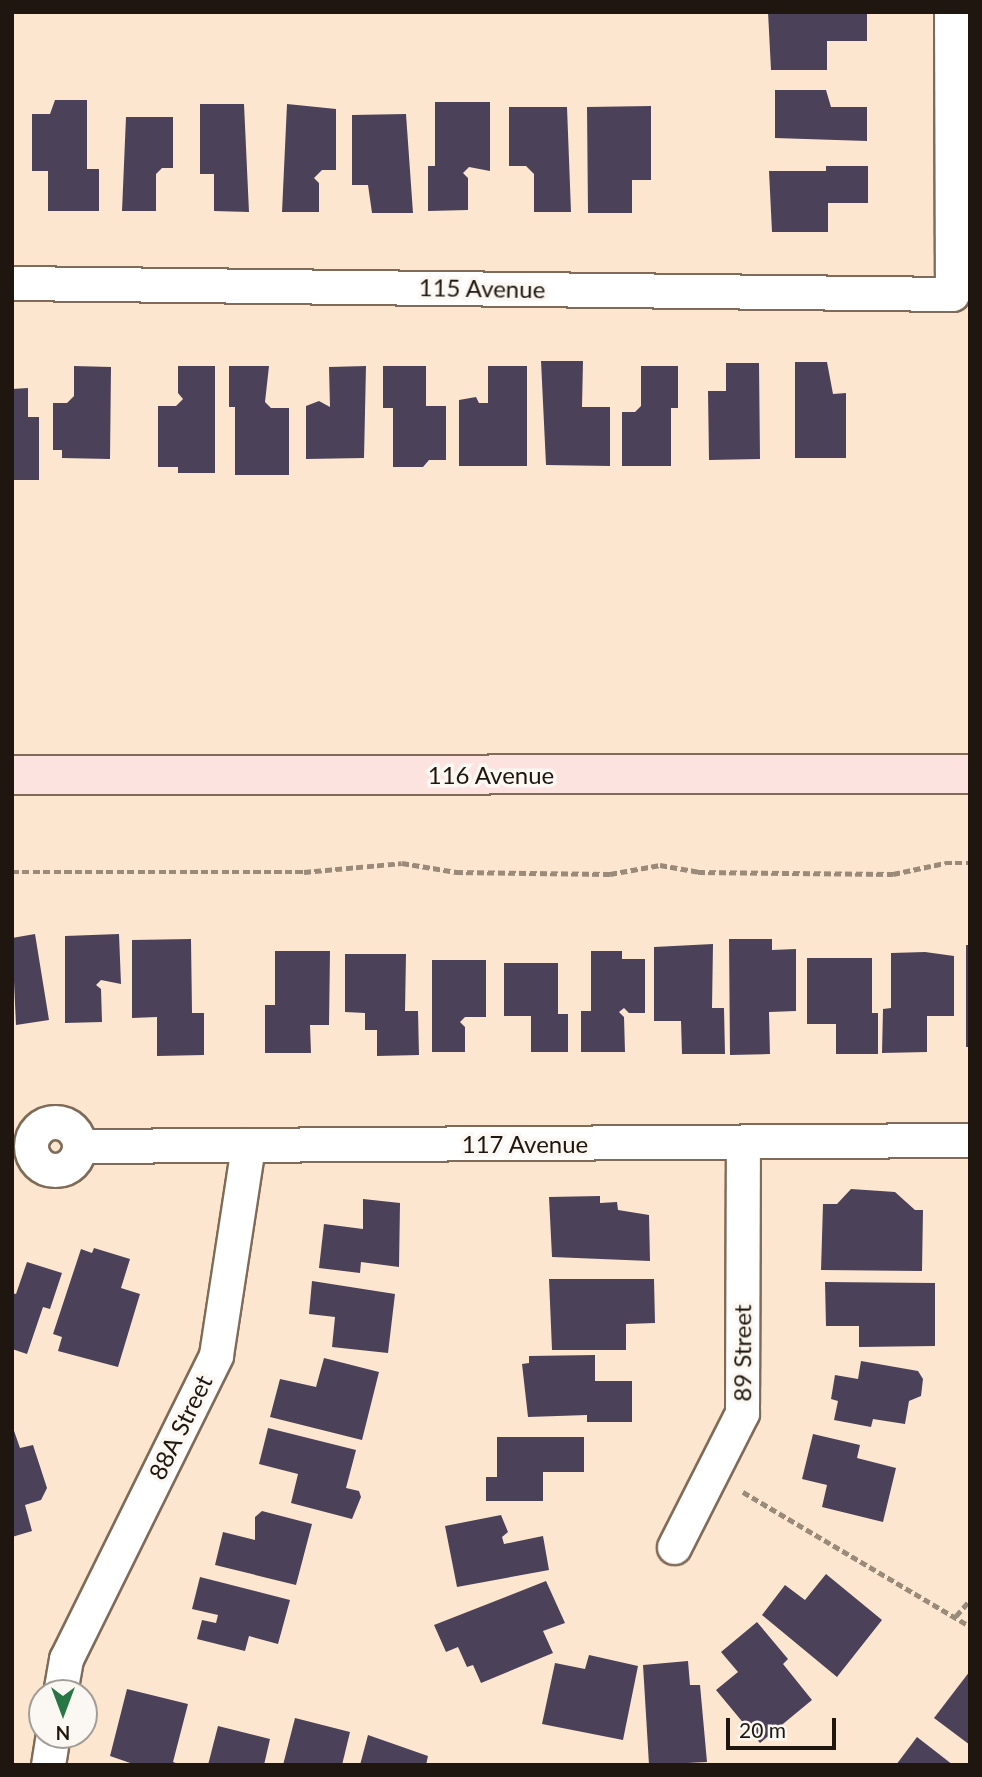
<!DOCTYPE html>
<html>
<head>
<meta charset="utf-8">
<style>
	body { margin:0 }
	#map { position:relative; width:982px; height:1777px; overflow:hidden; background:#fde6d0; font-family:Lato,sans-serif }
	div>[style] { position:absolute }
	.building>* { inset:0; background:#4b4259; transform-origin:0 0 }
	.path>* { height:4.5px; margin-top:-2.25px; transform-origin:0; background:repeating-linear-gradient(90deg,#9a8a7a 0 7px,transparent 0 10.5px) }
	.roads { filter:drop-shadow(2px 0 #7f6b57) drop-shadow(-2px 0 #7f6b57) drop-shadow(0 2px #7f6b57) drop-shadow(0 -2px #7f6b57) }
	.street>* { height:33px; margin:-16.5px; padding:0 16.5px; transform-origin:16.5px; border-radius:16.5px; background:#fff }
	.street>.ring { margin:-16.5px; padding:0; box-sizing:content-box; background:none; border:33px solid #fff; border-radius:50% }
	.secondary>* { height:38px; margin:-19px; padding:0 19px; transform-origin:19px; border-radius:19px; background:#fce3e0 }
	span { translate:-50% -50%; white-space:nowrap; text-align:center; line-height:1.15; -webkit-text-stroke:7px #fbf7f2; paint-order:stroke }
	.street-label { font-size:24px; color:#1f170f }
	.frame { position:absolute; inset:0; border:14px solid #1f170f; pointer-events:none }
	.north { position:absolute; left:28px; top:1679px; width:70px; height:70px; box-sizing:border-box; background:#fbf7f2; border:2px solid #a39d97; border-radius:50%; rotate:180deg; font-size:19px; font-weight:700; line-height:28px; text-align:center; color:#1f170f }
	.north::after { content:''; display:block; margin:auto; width:24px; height:32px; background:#287646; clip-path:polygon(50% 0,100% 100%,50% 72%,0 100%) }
	.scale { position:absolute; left:726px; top:1718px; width:110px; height:32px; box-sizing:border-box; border:4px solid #1f170f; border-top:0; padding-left:9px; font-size:21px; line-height:24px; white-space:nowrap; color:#1f170f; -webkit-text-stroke:5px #fbf7f2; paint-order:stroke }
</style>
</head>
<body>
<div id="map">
	<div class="building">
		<div style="clip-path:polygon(768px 12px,867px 12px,867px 41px,827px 41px,827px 70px,771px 70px)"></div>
		<div style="clip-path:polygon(775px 90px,826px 90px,831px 107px,867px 107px,867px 141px,775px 138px)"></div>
		<div style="clip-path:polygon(55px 100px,87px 100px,87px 169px,99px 169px,99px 211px,48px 211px,48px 171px,32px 171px,32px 114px,50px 114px)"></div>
		<div style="clip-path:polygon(435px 102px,490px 102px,490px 171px,469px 167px,463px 173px,468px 178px,468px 210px,428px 211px,428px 166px,435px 166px)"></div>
		<div style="clip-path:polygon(200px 104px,244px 104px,249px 212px,214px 211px,214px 174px,200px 174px)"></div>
		<div style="clip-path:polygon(287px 104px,336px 109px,336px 170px,322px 170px,314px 178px,319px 183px,319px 212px,282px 212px)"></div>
		<div style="clip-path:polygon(651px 106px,651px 180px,632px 180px,632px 213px,588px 213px,587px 107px)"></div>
		<div style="clip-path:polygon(509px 107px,567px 107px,571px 212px,534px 212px,534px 174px,526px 166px,509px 166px)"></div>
		<div style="clip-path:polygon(406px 114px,413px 213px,372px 213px,368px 185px,352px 185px,352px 115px)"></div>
		<div style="clip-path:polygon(126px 117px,173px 117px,173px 168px,162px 168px,156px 174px,156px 211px,122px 211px)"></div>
		<div style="clip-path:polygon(826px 166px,868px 166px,868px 203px,828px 203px,828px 232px,772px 232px,769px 171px,826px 171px)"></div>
		<div style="clip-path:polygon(541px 361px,583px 361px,582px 407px,610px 407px,610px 466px,546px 465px)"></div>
		<div style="clip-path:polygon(795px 362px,827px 362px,833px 394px,846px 393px,846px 458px,795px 458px)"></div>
		<div style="clip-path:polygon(726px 363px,759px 363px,760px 459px,709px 460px,708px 391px,726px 391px)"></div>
		<div style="clip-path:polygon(74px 366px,111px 367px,110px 459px,62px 458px,62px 450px,53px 450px,53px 403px,67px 403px,74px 396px)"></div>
		<div style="clip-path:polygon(178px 366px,215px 366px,215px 473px,178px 473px,178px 467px,158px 467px,158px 406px,176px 406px,183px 399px,178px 393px)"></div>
		<div style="clip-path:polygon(229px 366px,269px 366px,265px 402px,271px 408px,289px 408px,289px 475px,235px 475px,235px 407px,229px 407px)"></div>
		<div style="clip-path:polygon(366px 366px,364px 458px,306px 459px,306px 406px,319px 401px,330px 407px,329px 367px)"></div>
		<div style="clip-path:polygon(383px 366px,426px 366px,426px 406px,446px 406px,446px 460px,429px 460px,423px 467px,393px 467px,393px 408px,383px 408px)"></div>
		<div style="clip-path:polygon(488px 366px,527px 366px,527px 466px,459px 466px,459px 400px,476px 397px,479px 403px,488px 403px)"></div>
		<div style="clip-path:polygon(641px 366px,678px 366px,678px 408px,671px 408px,671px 466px,622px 466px,622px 412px,635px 412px,641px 406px)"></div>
		<div style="clip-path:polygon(28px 388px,28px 417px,39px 417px,39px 480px,12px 480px,12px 389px)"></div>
		<div style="clip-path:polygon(35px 934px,49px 1020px,16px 1025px,12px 938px)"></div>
		<div style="clip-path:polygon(119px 934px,121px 984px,101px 980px,96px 985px,101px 989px,102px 1022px,65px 1023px,65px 936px)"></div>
		<div style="clip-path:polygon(191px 939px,192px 1013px,204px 1013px,204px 1055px,157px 1056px,157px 1017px,132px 1018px,132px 940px)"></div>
		<div style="clip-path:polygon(729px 939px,772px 939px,772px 950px,796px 949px,796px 1011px,769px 1012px,770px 1054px,730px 1055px)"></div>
		<div style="clip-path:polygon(713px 944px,712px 1008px,724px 1008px,725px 1054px,682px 1054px,681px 1021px,654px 1021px,654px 947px)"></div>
		<div style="left:966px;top:945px;width:4px;height:102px"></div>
		<div style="clip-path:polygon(275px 951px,330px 951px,329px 1025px,310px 1025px,311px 1053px,265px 1053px,265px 1005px,275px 1005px)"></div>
		<div style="clip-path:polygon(591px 951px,622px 951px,622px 959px,645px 959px,645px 1013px,629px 1013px,624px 1008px,619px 1012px,624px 1017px,625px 1052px,581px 1052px,581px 1011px,591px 1011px)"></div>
		<div style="clip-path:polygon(925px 952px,954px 956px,954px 1016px,927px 1016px,927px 1052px,882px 1053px,883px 1009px,891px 1008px,891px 953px)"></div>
		<div style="clip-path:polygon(345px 954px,406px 954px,405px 1011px,418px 1011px,419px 1055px,377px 1056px,377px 1030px,365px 1030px,365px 1013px,345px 1012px)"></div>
		<div style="clip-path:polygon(807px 958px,872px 958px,872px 1013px,878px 1013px,878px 1054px,836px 1054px,836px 1024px,807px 1024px)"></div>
		<div style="clip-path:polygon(432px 960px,486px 960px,486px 1017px,465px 1017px,460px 1022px,465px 1027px,465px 1052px,432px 1052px)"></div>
		<div style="clip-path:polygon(504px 963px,558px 963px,558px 1014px,568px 1014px,568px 1052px,531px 1052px,531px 1016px,504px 1016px)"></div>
		<div style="clip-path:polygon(851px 1189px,895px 1192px,915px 1210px,923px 1210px,922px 1271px,821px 1270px,823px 1204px,837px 1204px)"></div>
		<div style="clip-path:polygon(600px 1196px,600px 1203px,617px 1202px,618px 1210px,649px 1215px,650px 1261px,552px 1257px,549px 1197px)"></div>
		<div style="clip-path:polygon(363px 1199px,400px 1203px,399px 1267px,361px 1262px,360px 1273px,319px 1268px,324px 1224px,363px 1229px)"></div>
		<div style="clip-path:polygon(94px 1248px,130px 1259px,121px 1288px,140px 1294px,118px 1367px,58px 1351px,62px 1337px,53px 1334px,81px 1249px,92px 1253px)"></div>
		<div style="clip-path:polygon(27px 1262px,62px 1273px,50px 1309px,43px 1307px,27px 1354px,12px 1349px,12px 1293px,16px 1294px)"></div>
		<div style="clip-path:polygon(549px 1279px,654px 1279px,655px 1323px,626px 1324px,626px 1350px,552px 1350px)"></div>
		<div style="clip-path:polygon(312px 1281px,395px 1294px,388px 1353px,332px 1347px,335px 1317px,309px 1314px)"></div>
		<div style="clip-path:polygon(825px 1282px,935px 1283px,935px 1346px,859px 1347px,859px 1326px,826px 1326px)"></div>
		<div style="clip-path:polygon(595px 1355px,595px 1381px,632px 1381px,632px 1422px,587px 1422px,587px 1415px,528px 1417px,522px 1364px,529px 1363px,529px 1356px)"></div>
		<div style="clip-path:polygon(324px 1358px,379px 1372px,362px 1440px,270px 1417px,280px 1379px,316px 1387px)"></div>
		<div style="clip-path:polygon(861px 1361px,918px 1371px,923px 1379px,921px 1396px,909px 1401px,905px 1424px,873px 1419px,871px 1427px,834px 1420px,838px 1401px,831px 1399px,835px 1375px,858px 1379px)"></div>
		<div style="clip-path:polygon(12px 1425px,20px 1448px,33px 1445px,47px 1488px,41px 1500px,25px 1505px,32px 1531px,12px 1537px)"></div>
		<div style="clip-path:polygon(268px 1428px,356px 1450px,346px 1488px,359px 1491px,361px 1497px,352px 1519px,291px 1503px,298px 1474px,259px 1464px)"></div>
		<div style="clip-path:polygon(813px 1434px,860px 1445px,857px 1458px,896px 1468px,883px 1522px,822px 1507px,827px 1485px,802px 1479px)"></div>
		<div style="clip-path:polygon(497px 1437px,584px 1437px,584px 1472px,543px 1472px,543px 1501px,486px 1501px,486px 1477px,497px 1477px)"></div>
		<div style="clip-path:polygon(262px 1511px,312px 1524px,296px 1585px,215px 1565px,223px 1532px,255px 1540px,255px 1517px)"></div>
		<div style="clip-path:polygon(501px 1515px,508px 1532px,502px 1537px,504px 1544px,543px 1536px,549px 1570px,457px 1587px,445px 1526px)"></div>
		<div style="clip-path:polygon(826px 1574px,882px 1620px,837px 1677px,762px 1615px,785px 1585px,805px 1600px)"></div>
		<div style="clip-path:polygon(200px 1577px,290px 1600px,278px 1644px,249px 1636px,245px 1651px,197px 1639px,202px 1620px,216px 1623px,218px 1615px,192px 1609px)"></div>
		<div style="clip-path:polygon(546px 1581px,565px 1623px,543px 1631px,553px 1653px,481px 1683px,473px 1665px,467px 1667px,458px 1647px,446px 1652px,434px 1625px)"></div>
		<div style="clip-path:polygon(757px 1622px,788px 1659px,783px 1664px,812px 1700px,760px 1743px,716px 1690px,738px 1672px,721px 1652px)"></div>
		<div style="clip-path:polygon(589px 1655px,638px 1666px,623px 1740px,542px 1724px,555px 1663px,585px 1669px)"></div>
		<div style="clip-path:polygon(688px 1661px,690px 1685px,700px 1685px,707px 1762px,649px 1765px,643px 1665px)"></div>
		<div style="clip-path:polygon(970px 1671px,970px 1745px,934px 1718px)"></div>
		<div style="clip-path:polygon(127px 1689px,188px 1704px,173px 1762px,181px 1765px,136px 1765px,110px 1756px)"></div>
		<div style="clip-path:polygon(295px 1718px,350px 1732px,342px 1765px,283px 1765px)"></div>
		<div style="clip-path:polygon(218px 1726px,270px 1739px,264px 1765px,208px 1765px)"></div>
		<div style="clip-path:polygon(368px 1735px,428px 1756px,426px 1765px,360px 1765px)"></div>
		<div style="clip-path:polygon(917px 1737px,953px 1765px,896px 1765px)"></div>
	</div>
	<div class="path">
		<div style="left:12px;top:872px;width:292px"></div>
		<div style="left:304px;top:872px;width:98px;rotate:-5.2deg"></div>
		<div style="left:402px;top:863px;width:55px;rotate:9.5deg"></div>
		<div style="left:456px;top:872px;width:154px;rotate:0.7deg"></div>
		<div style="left:610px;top:874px;width:51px;rotate:-10.2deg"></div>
		<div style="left:660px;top:865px;width:39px;rotate:10deg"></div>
		<div style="left:698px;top:872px;width:195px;rotate:0.6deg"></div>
		<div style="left:893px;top:874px;width:53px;rotate:-11.9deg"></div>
		<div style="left:945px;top:863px;width:25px"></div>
		<div style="left:743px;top:1492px;width:264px;rotate:30.6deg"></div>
		<div style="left:956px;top:1616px;width:21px;rotate:-49deg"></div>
	</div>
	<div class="roads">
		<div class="street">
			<div style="left:12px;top:283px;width:940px;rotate:0.67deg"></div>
			<div style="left:952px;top:294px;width:282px;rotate:-90.2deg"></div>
			<div class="ring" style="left:31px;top:1122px;width:15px;height:15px"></div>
			<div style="left:80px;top:1146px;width:890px;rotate:-0.39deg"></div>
			<div style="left:674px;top:1547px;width:150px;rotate:-63.1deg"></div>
			<div style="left:742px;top:1413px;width:270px;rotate:-89.8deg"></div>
			<div style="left:60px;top:1693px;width:35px;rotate:-80deg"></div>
			<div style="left:66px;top:1659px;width:339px;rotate:-63.7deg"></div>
			<div style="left:216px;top:1355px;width:212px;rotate:-81.3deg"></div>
			<div style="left:48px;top:1765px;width:30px;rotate:-81deg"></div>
		</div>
		<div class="secondary">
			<div style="left:12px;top:775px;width:958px;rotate:-0.06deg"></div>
		</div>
	</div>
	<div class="street-label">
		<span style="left:482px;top:288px;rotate:1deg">115 Avenue</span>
		<span style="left:491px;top:775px">116 Avenue</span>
		<span style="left:525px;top:1144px">117 Avenue</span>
		<span style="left:742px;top:1353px;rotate:-90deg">89 Street</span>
		<span style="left:180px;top:1427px;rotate:-64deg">88A Street</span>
	</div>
	<div class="frame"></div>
	<div class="north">N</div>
	<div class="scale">20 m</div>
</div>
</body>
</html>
